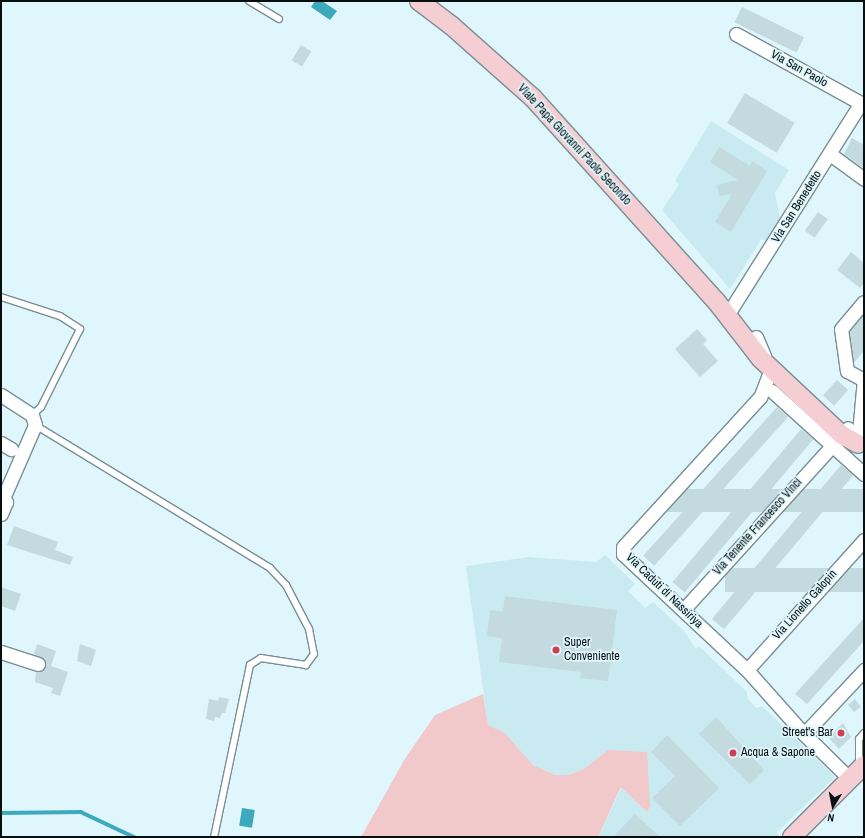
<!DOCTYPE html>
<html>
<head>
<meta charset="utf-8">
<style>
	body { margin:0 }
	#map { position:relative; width:865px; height:838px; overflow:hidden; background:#dff7fc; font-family:"Archivo Narrow",sans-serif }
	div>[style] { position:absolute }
	.built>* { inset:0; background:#c9eaf0 }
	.green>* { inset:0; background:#f2c9ca }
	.water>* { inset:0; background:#3ca9bc; transform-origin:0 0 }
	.stream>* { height:3.5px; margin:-1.75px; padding:0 1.75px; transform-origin:1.75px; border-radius:1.75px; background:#3ca9bc }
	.building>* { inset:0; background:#c3dadf; transform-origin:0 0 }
	.roads { filter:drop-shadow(1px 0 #798e93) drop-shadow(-1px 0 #798e93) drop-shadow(0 1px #798e93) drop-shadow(0 -1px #798e93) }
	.lane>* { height:6px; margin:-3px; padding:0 3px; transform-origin:3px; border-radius:3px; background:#fff }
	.street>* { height:13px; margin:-6.5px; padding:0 6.5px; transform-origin:6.5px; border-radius:6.5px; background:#fff }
	.secondary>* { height:18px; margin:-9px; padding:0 9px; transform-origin:9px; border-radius:9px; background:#f4ced2 }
	.dots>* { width:11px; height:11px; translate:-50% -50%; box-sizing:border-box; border:2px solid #dff7fc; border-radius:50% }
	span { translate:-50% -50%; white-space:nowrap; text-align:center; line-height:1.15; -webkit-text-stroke:3.5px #dff7fc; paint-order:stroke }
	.street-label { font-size:12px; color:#060e10 }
	.poi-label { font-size:12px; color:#060e10 }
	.left { translate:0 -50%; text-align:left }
	.right { translate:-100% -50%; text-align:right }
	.frame { position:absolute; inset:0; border:2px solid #060e10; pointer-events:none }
	.north { position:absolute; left:813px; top:786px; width:40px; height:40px; -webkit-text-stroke:3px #dff7fc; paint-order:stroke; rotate:190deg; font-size:11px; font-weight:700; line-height:16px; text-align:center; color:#060e10 }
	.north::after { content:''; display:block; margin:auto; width:14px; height:18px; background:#060e10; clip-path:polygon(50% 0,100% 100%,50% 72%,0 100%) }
</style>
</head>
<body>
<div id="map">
	<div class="built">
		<div style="clip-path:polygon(711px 121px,789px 170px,775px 193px,780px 219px,766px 241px,762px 238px,730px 289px,662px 210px,679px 184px,675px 181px)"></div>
		<div style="clip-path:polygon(605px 555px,635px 584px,628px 591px,645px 608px,653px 602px,685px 632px,695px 648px,700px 647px,747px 692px,747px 698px,756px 708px,762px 706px,835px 777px,777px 832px,780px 837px,598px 837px,622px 787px,647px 812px,650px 807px,623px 752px,608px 750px,584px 769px,568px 775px,555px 775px,533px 765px,505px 733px,488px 725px,466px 566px,529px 557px,596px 562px)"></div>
	</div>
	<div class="green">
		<div style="clip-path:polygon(483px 694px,488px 725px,505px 733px,533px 765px,555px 775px,568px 775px,584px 769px,608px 750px,647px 752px,650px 807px,647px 812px,621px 787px,598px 837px,361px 837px,406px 757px,435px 715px)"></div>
	</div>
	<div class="water">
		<div style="clip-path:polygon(315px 1px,322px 1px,337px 11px,330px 20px,311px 7px)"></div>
		<div style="left:242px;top:808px;width:13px;height:18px;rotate:9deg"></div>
	</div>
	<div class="stream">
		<div style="left:1px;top:813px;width:80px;rotate:-0.7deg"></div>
		<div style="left:81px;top:812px;width:59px;rotate:25.3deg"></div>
	</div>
	<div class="building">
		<div style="left:742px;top:7px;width:69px;height:17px;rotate:26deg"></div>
		<div style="left:301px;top:45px;width:12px;height:18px;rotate:31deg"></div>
		<div style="left:745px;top:93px;width:58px;height:35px;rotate:31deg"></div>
		<div style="clip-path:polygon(852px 138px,864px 145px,864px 169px,844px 154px)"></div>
		<div style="clip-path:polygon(719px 147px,750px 166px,752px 161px,767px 171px,731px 232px,715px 222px,732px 194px,719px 196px,717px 185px,738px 180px,710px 162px)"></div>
		<div style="left:818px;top:212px;width:12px;height:23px;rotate:35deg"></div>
		<div style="clip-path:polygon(851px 252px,864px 263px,864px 283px,860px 288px,837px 270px)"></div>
		<div style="clip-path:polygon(864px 314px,864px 351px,854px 363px,849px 331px)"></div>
		<div style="clip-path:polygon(697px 329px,707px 340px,703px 344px,718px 361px,700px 377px,675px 349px)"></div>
		<div style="left:837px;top:380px;width:15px;height:21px;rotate:42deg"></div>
		<div style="left:777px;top:407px;width:15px;height:200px;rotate:42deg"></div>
		<div style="left:801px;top:429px;width:16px;height:200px;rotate:40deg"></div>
		<div style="left:841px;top:465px;width:16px;height:201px;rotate:40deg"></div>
		<div style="left:864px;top:489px;width:23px;height:199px;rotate:90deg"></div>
		<div style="clip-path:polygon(14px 526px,58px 542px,55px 550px,73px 557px,70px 565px,7px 545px)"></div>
		<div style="left:864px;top:568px;width:24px;height:139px;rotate:90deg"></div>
		<div style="clip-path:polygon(1px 587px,21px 594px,15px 611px,1px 606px)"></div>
		<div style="clip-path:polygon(505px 596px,617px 610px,608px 681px,580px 678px,581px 672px,499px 662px,502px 638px,487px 636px,490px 610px,503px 612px)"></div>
		<div style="clip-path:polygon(864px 618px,864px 641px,807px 704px,795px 694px)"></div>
		<div style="clip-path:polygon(37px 644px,56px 651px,51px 666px,68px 672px,60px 696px,51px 693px,53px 688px,35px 682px,36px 672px,44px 670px,46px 663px,34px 654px)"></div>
		<div style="clip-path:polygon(80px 644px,96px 650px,91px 666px,77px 661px)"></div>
		<div style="clip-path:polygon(219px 697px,229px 699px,225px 713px,222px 713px,220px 718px,215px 717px,214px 721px,206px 719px,209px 699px,218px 701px)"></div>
		<div style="clip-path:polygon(855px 699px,861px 707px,854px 712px,848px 705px)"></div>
		<div style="clip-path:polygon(716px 717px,764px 770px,750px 784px,699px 734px)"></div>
		<div style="clip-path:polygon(843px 723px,851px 737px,839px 749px,828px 737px)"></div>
		<div style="clip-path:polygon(667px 735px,719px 788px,680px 826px,652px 798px,675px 776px,651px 752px)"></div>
		<div style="clip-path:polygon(635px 814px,660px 837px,613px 837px)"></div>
	</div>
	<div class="roads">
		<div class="lane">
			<div style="left:249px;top:1px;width:35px;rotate:31deg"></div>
			<div style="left:1px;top:297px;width:62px;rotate:17.9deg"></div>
			<div style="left:60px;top:316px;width:24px;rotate:33deg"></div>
			<div style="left:80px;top:329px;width:87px;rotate:116.6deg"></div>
			<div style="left:41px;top:407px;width:12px;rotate:138deg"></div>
			<div style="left:35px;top:425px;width:275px;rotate:31.3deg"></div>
			<div style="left:270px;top:568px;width:23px;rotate:47deg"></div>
			<div style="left:286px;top:585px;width:50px;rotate:62.4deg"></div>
			<div style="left:309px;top:629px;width:25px;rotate:79deg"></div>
			<div style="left:314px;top:654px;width:14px;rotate:126deg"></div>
			<div style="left:306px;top:665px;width:46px;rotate:-171.2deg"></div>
			<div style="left:261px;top:658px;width:13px;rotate:148deg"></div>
			<div style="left:250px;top:665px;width:176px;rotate:101.8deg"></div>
			<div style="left:859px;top:765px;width:26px;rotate:-90deg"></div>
			<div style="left:859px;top:739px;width:8px;rotate:-50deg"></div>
		</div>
		<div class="street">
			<div style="left:736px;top:34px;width:146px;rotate:29deg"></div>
			<div style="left:830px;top:154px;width:42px;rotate:36.3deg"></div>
			<div style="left:726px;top:317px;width:253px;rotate:-57.8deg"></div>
			<div style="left:756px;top:337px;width:21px;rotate:67deg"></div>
			<div style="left:771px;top:369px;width:30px;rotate:111deg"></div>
			<div style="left:760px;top:397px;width:203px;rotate:132.4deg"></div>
			<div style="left:623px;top:547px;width:7px;rotate:90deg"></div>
			<div style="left:623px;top:554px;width:170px;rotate:43.1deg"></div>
			<div style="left:747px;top:670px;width:86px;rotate:48.3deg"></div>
			<div style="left:804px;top:734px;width:64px;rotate:44.4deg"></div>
			<div style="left:864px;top:380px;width:19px;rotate:-152deg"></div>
			<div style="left:847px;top:371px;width:42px;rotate:-98.1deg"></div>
			<div style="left:841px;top:329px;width:35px;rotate:-50deg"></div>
			<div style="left:772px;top:391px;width:124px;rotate:42.1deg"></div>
			<div style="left:1px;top:395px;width:37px;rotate:33deg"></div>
			<div style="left:32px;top:415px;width:10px;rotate:73deg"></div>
			<div style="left:35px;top:425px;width:77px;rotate:113.6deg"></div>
			<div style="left:1px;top:443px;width:12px;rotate:31deg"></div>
			<div style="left:858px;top:444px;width:66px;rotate:-84.8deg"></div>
			<div style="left:1px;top:496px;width:8px;rotate:50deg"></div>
			<div style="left:6px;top:502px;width:13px;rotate:113deg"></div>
			<div style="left:684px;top:609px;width:244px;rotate:-47.8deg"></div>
			<div style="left:1px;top:652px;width:39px;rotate:18deg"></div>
			<div style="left:747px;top:670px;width:175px;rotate:-48deg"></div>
			<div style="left:804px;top:734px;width:88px;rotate:-46.8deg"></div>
		</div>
		<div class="secondary">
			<div style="left:419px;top:1px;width:41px;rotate:37.1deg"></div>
			<div style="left:452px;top:26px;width:108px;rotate:41.6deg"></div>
			<div style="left:533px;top:98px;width:273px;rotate:48deg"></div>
			<div style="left:716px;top:301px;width:73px;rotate:52.2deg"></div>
			<div style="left:761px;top:359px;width:111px;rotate:43.2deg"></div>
			<div style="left:842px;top:435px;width:18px;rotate:29deg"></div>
			<div style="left:792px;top:837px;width:102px;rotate:-45deg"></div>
		</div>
	</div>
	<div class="dots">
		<div style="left:556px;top:650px;background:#cf3e53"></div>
		<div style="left:841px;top:733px;background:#cf3e53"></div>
		<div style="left:733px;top:753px;background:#cf3e53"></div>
	</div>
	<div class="street-label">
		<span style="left:799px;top:69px;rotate:29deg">Via San Paolo</span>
		<span style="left:574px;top:145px;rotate:47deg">Viale Papa Giovanni Paolo Secondo</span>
		<span style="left:797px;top:207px;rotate:-58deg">Via San Benedetto</span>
		<span style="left:758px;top:527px;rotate:-48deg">Via Tenente Francesco Vinci</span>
		<span style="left:664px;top:591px;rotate:44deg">Via Caduti di Nassiriya</span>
		<span style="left:805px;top:605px;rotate:-48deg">Via Lionello Galopin</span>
	</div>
	<div class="poi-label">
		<span class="left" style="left:564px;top:650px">Super<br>Conveniente</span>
		<span class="right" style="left:833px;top:733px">Street's Bar</span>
		<span class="left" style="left:741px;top:753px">Acqua &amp; Sapone</span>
	</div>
	<div class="frame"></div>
	<div class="north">N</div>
</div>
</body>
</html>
